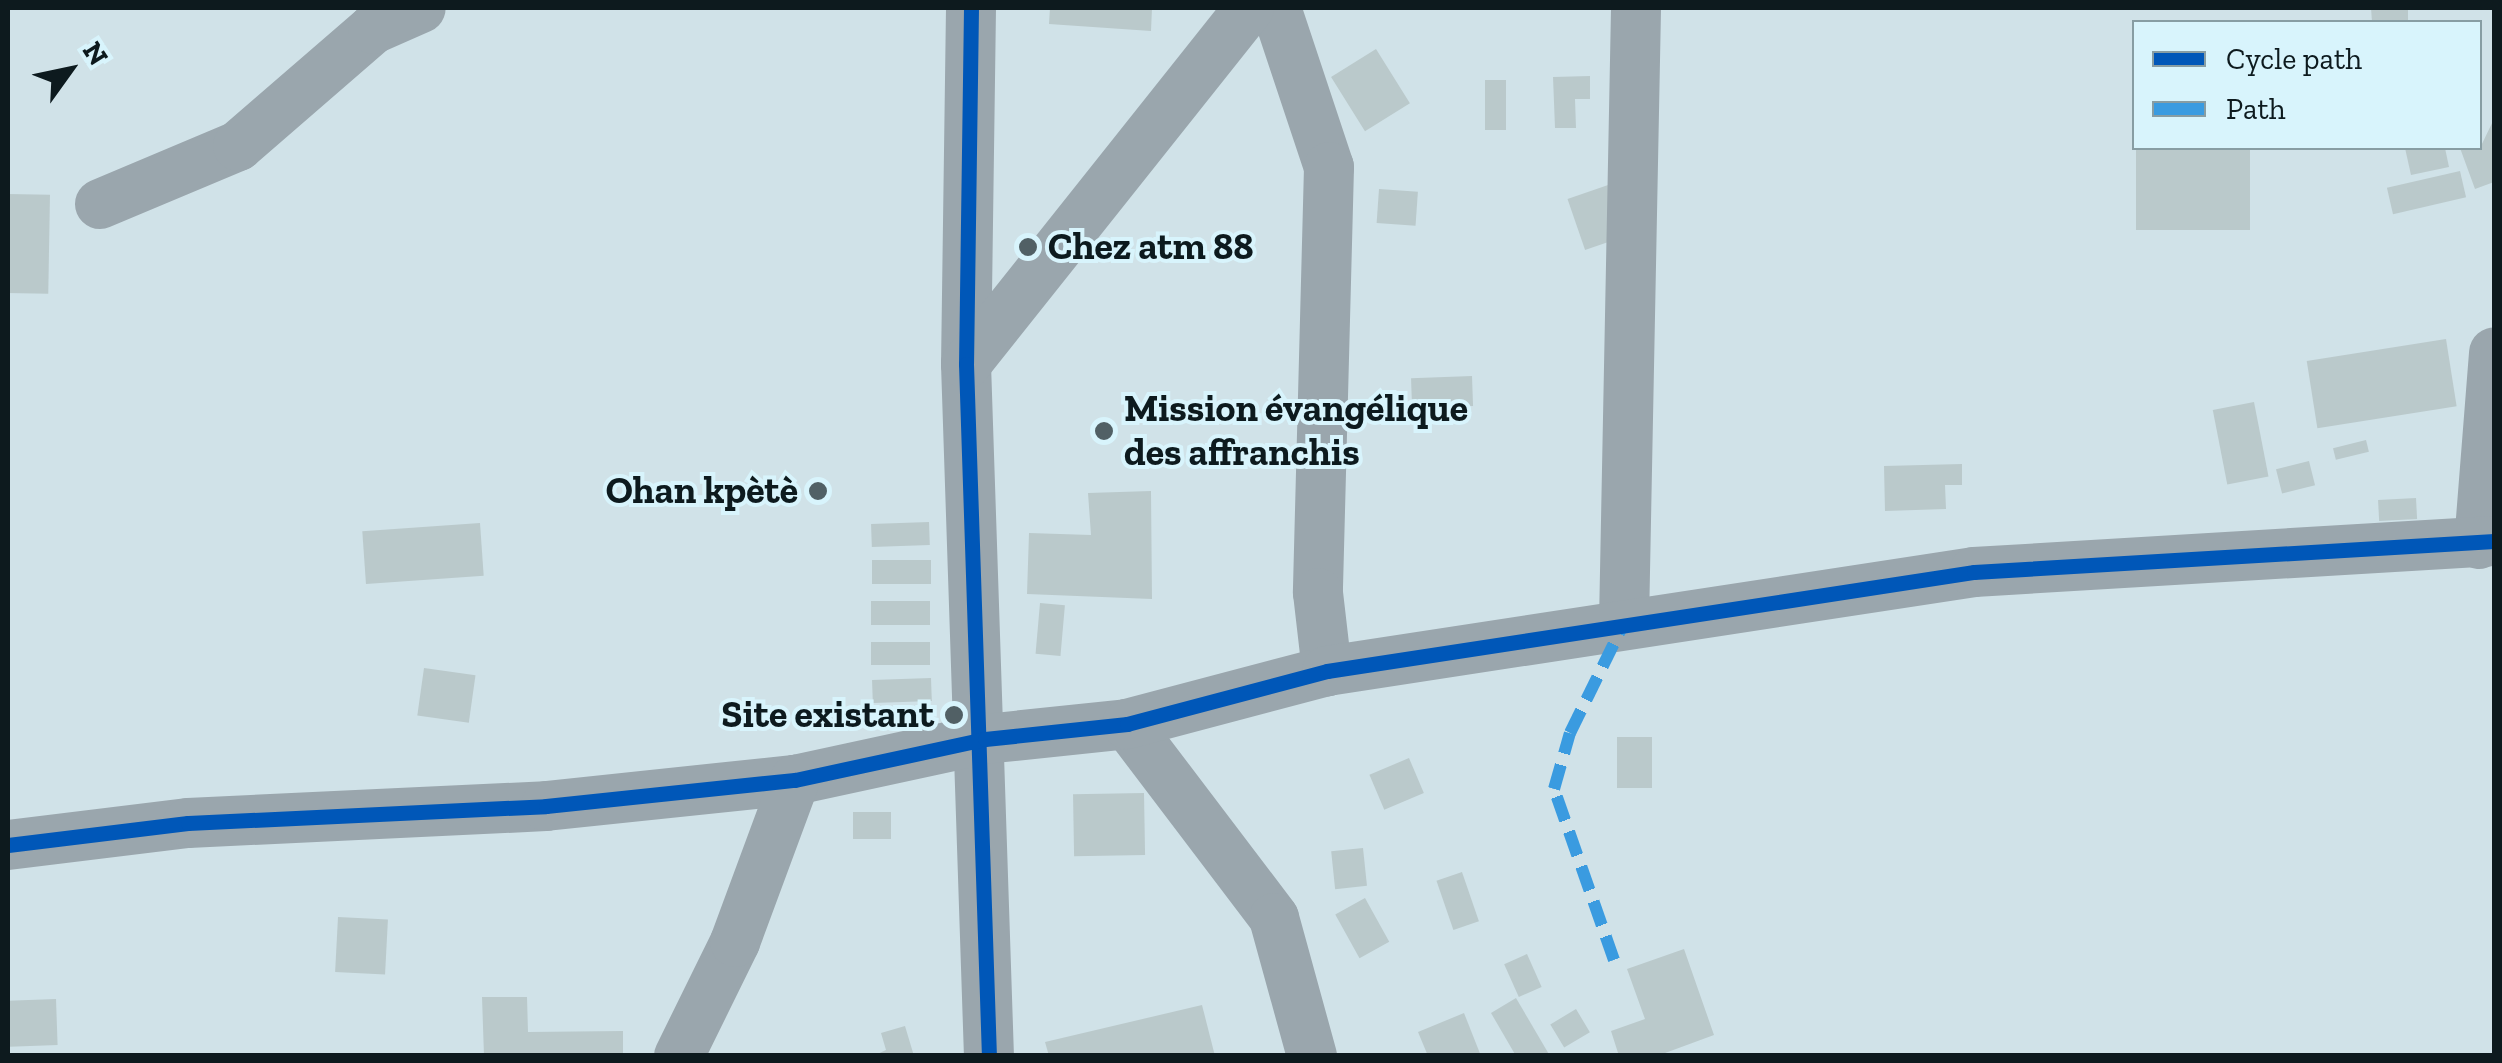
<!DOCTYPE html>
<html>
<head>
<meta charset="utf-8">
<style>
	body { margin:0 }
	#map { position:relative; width:2502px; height:1063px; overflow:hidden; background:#d0e2e8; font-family:"Zilla Slab",serif }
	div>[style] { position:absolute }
	.building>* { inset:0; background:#bac9cb; transform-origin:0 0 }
	.minor>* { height:50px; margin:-25px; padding:0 25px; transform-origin:25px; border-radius:25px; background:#9aa6ad }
	.quiet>* { height:12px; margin-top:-6px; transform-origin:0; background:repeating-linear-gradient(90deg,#3a9be0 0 25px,transparent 0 37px) }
	.cycleway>* { height:15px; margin:-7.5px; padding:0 7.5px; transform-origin:7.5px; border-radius:7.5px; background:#0057b8 }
	.dots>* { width:28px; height:28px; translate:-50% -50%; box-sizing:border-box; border:5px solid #d8f4fc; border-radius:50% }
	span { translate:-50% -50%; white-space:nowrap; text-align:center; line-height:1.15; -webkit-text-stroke:8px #d8f4fc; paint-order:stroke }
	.poi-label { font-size:38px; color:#0d1a1e; font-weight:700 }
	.left { translate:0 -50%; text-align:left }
	.right { translate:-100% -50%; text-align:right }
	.frame { position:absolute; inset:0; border:10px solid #0d1a1e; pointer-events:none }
	.legend { position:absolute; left:2132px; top:20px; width:350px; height:130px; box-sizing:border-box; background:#d8f4fc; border:2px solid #879da3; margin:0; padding:12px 18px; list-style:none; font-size:30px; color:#0d1a1e }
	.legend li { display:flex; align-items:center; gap:20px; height:50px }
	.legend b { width:50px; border:2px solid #879da3 }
	.north { position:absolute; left:20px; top:20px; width:100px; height:100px; -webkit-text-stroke:8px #d8f4fc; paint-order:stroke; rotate:57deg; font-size:28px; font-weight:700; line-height:40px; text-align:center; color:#0d1a1e }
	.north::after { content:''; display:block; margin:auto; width:35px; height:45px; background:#0d1a1e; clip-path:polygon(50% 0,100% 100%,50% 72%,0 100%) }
</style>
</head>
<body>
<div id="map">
	<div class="building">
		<div style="clip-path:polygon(1050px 8px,1152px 8px,1151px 31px,1049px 24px)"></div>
		<div style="clip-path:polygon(2371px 8px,2408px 8px,2408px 20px,2372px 22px)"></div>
		<div style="left:1376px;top:49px;width:64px;height:53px;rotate:58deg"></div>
		<div style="clip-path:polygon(1590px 76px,1590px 99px,1575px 99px,1576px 128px,1555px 128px,1553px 77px)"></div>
		<div style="left:1485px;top:80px;width:21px;height:50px"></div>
		<div style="clip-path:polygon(2494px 119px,2494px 182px,2475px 189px,2460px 148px,2480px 148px)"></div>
		<div style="left:2136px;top:148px;width:114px;height:82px"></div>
		<div style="clip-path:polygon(2405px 148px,2445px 148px,2449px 167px,2411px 175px)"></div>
		<div style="left:2460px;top:171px;width:27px;height:75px;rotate:77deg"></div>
		<div style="left:1611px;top:184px;width:54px;height:46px;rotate:71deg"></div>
		<div style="left:1379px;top:189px;width:39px;height:34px;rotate:4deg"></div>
		<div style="left:8px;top:194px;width:42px;height:99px;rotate:1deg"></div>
		<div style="left:2446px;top:339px;width:68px;height:141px;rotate:81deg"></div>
		<div style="left:1472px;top:376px;width:30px;height:61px;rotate:88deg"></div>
		<div style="left:2254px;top:402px;width:76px;height:42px;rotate:79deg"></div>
		<div style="left:2366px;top:440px;width:12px;height:34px;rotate:76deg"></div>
		<div style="left:2309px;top:461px;width:25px;height:34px;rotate:76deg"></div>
		<div style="clip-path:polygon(1962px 464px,1962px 485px,1945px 485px,1946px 509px,1885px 511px,1884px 466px)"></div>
		<div style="clip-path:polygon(1151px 491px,1152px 599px,1027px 594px,1029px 533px,1091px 535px,1088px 493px)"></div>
		<div style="left:2416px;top:498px;width:21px;height:38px;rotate:87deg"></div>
		<div style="left:929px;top:522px;width:23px;height:58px;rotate:88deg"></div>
		<div style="left:480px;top:523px;width:53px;height:118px;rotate:86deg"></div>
		<div style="left:931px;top:560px;width:24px;height:59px;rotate:90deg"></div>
		<div style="left:871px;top:601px;width:59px;height:24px"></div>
		<div style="left:1040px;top:603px;width:25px;height:51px;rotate:5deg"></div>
		<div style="left:930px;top:642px;width:23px;height:59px;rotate:90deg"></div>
		<div style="left:424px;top:668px;width:52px;height:48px;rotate:8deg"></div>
		<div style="left:931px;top:678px;width:23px;height:59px;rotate:88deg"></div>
		<div style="left:1617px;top:737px;width:35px;height:51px"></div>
		<div style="left:1409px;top:758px;width:38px;height:43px;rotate:67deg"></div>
		<div style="left:1144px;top:793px;width:62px;height:71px;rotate:89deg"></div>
		<div style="left:891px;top:812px;width:27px;height:38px;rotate:90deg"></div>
		<div style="left:1363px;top:848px;width:38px;height:32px;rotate:84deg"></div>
		<div style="left:1462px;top:872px;width:52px;height:27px;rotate:71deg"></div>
		<div style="left:1365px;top:898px;width:50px;height:34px;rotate:61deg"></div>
		<div style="left:338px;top:917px;width:50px;height:55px;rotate:3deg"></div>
		<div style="clip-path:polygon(1684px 949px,1714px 1035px,1657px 1056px,1619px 1056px,1611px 1031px,1645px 1019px,1627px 969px)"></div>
		<div style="left:1527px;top:954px;width:36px;height:25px;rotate:66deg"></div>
		<div style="clip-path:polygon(482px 997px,527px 997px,528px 1032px,623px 1031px,623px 1056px,484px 1056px)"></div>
		<div style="clip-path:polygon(1516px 998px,1550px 1056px,1516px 1056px,1491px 1013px)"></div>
		<div style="left:56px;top:999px;width:46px;height:48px;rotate:88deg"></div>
		<div style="clip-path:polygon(1202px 1005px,1215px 1056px,1049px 1056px,1045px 1042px)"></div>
		<div style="left:1576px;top:1009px;width:27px;height:30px;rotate:59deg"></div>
		<div style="clip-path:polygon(1464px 1013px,1481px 1056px,1428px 1056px,1418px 1032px)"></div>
		<div style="clip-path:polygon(905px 1026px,914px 1056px,873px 1056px,886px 1050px,881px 1033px)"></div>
	</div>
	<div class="minor">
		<div style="left:971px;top:8px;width:356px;rotate:90.8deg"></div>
		<div style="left:966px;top:364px;width:692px;rotate:88.1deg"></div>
		<div style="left:1276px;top:8px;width:168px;rotate:71.6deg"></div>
		<div style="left:1329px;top:167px;width:426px;rotate:91.5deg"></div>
		<div style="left:1318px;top:593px;width:79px;rotate:83.4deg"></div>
		<div style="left:100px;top:204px;width:150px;rotate:-22.8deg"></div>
		<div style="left:238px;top:146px;width:179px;rotate:-40.9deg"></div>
		<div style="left:373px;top:29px;width:52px;rotate:-23.6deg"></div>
		<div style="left:966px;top:364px;width:455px;rotate:-51.5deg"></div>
		<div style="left:2479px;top:544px;width:192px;rotate:-85.5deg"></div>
		<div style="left:1624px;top:623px;width:615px;rotate:-88.88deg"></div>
		<div style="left:1127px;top:724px;width:243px;rotate:52.8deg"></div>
		<div style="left:1274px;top:918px;width:143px;rotate:74.6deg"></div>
		<div style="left:8px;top:845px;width:181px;rotate:-7deg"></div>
		<div style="left:188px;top:823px;width:358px;rotate:-2.7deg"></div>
		<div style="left:546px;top:806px;width:250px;rotate:-6deg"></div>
		<div style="left:795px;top:780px;width:194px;rotate:-12.2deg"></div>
		<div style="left:985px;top:739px;width:143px;rotate:-6deg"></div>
		<div style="left:1127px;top:724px;width:207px;rotate:-14.8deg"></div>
		<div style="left:1327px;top:671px;width:655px;rotate:-8.7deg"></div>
		<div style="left:1974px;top:572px;width:521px;rotate:-3.41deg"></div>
		<div style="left:679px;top:1056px;width:127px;rotate:-63.8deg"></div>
		<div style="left:735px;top:942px;width:173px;rotate:-69.7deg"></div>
	</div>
	<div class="quiet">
		<div style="left:1614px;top:960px;width:181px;rotate:-109.3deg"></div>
		<div style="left:1554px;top:789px;width:58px;rotate:-74.1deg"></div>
		<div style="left:1570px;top:733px;width:123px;rotate:-63.9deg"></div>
	</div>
	<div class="cycleway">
		<div style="left:971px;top:8px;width:356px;rotate:90.8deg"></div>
		<div style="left:966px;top:364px;width:692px;rotate:88.1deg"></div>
		<div style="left:8px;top:845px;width:181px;rotate:-7deg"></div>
		<div style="left:188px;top:823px;width:358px;rotate:-2.7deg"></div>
		<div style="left:546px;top:806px;width:250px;rotate:-6deg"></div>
		<div style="left:795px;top:780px;width:194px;rotate:-12.2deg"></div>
		<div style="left:985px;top:739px;width:143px;rotate:-6deg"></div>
		<div style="left:1127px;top:724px;width:207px;rotate:-14.8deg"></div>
		<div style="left:1327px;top:671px;width:655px;rotate:-8.7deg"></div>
		<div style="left:1974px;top:572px;width:521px;rotate:-3.41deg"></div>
	</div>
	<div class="dots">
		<div style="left:1028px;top:247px;background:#516065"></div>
		<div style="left:1104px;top:431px;background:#516065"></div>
		<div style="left:818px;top:491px;background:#516065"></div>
		<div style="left:954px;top:715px;background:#516065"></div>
	</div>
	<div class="poi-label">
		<span class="left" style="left:1048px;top:247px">Chez atm 88</span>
		<span class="left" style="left:1124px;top:431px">Mission évangélique<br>des affranchis</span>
		<span class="right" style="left:798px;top:491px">Ohan kpètè</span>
		<span class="right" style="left:934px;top:715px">Site existant</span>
	</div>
	<div class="frame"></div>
	<ul class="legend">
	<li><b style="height:12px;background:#0057b8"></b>Cycle path</li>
	<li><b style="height:12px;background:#3a9be0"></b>Path</li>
	</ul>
	<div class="north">N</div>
</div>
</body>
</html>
